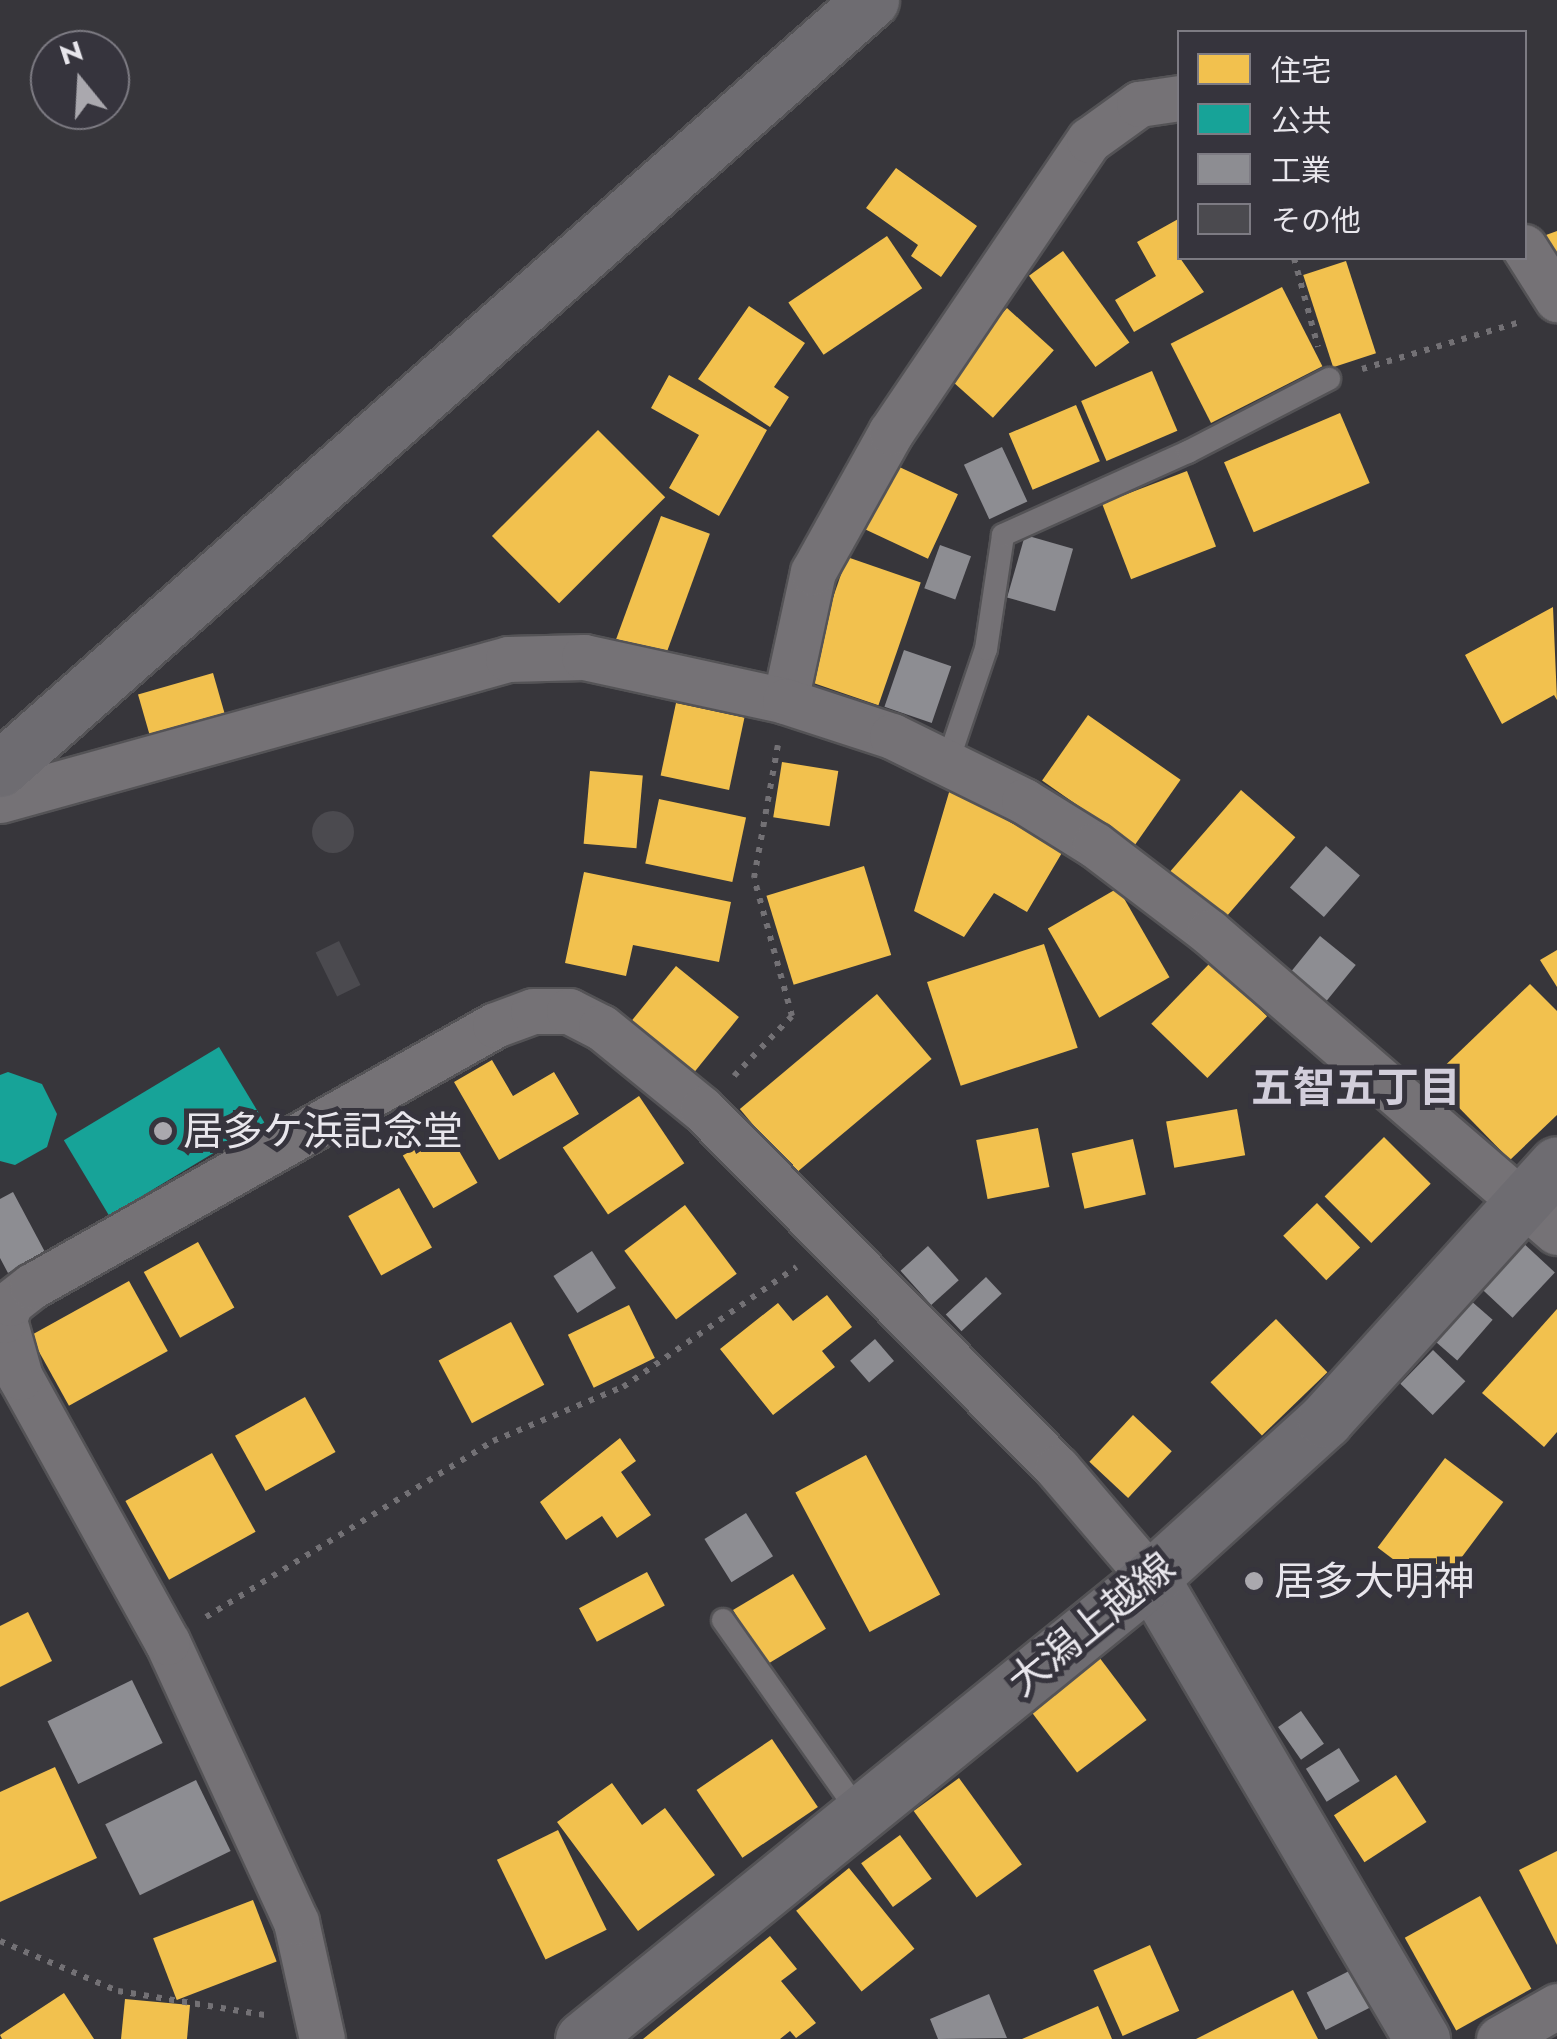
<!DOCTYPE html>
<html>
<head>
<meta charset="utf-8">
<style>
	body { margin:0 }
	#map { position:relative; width:1557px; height:2039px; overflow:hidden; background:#37363b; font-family:Jost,"Noto Sans JP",sans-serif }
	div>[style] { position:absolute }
	.homes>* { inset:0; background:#f2c14e; transform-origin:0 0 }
	.public>* { inset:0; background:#17a398; transform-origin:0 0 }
	.industry>* { inset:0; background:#8d8d92; transform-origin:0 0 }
	.building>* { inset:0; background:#4b4a4f; transform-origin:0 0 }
	.round { border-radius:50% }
	.path>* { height:6px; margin-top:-3px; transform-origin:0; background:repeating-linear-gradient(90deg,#737175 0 5px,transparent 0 13px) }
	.roads { filter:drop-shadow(2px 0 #545356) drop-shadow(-2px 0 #545356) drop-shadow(0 2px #545356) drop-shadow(0 -2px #545356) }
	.lane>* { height:22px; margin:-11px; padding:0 11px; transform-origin:11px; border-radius:11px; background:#757276 }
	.street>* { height:45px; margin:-22.5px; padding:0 22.5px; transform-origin:22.5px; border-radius:22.5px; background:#757276 }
	.secondary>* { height:55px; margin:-27.5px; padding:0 27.5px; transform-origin:27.5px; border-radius:27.5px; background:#6e6c71 }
	.dots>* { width:28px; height:28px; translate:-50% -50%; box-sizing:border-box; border:5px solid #36343d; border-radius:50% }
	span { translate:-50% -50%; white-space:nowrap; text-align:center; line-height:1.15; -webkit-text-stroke:10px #36343d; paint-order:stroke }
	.poi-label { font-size:40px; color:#e8e6ec }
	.left { translate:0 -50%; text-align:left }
	.street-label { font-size:40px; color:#e8e6ec }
	.neighbourhood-label { font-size:42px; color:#d2cedb; font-weight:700 }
	.legend { position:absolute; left:1177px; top:30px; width:350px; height:230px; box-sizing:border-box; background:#36343d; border:2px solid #7d7b83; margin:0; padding:12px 18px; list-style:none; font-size:30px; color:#e8e6ec }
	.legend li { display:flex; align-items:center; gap:20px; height:50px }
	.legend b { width:50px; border:2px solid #7d7b83 }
	.north { position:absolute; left:30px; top:30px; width:100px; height:100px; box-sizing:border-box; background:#36343d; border:2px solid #7d7b83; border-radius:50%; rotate:342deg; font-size:28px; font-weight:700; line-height:40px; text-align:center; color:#e8e6ec }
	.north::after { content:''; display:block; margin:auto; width:35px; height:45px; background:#aaa8ae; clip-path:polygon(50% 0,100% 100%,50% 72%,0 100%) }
</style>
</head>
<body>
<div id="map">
	<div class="homes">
		<div style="clip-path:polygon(896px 168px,977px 226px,941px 277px,911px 256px,918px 245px,866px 208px)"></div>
		<div style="clip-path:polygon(1180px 218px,1180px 258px,1204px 292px,1134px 332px,1115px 300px,1156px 276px,1137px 242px)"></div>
		<div style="clip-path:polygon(1557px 231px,1557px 266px,1556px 266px,1546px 235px)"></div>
		<div style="left:887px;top:236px;width:63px;height:119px;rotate:56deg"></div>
		<div style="left:1063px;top:251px;width:113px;height:42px;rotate:54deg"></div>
		<div style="left:1346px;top:261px;width:97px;height:45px;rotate:72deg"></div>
		<div style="left:1282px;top:287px;width:89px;height:125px;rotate:63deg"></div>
		<div style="clip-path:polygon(749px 306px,805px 343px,774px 387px,789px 397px,770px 427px,698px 379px)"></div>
		<div style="left:1007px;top:308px;width:63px;height:91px;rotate:42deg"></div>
		<div style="left:1152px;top:371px;width:65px;height:77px;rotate:67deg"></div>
		<div style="clip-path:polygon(669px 375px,767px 430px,719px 516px,669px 488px,699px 435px,651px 408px)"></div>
		<div style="left:1076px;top:405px;width:61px;height:73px;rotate:67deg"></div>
		<div style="left:1340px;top:413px;width:76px;height:126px;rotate:67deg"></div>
		<div style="left:598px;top:430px;width:95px;height:150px;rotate:45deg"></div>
		<div style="left:880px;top:458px;width:86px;height:71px;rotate:25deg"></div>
		<div style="left:1187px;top:471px;width:81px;height:91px;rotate:69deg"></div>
		<div style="left:661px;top:516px;width:52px;height:131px;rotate:20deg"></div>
		<div style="left:847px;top:557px;width:78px;height:130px;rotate:19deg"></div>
		<div style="clip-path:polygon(1553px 607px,1557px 700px,1554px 695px,1502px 724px,1465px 655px)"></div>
		<div style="left:213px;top:673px;width:43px;height:78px;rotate:74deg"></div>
		<div style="left:676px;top:703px;width:70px;height:74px;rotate:12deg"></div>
		<div style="left:1088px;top:715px;width:113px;height:80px;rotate:35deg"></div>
		<div style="left:782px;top:762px;width:57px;height:56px;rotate:9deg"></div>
		<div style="left:590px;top:771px;width:53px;height:73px;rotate:5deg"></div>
		<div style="clip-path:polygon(950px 789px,1063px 851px,1027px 912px,994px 893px,964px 937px,914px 911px)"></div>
		<div style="left:1241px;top:790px;width:72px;height:109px;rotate:41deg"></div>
		<div style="left:659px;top:799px;width:89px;height:66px;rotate:12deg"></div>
		<div style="left:864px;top:866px;width:93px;height:102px;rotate:73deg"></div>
		<div style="clip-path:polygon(584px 872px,731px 902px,719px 962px,633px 945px,626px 976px,565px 963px)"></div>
		<div style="left:1118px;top:888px;width:103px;height:81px;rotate:60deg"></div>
		<div style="left:1044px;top:944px;width:109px;height:123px;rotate:72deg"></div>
		<div style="clip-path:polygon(1557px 950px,1557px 987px,1540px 960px)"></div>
		<div style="left:1211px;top:962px;width:78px;height:86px;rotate:44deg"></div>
		<div style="left:676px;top:966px;width:81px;height:73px;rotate:39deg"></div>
		<div style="clip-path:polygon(1530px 984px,1557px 1011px,1557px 1115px,1510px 1160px,1431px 1079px)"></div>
		<div style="left:877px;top:994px;width:85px;height:179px;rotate:50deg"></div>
		<div style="clip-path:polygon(492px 1060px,513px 1096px,554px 1072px,579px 1114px,499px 1160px,454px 1082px)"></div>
		<div style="left:639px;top:1096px;width:81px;height:92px;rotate:56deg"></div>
		<div style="left:1237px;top:1109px;width:47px;height:72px;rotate:80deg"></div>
		<div style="left:1038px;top:1128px;width:60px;height:63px;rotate:79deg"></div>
		<div style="left:447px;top:1130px;width:61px;height:51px;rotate:60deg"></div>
		<div style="left:1384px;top:1137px;width:66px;height:84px;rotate:45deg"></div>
		<div style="left:1133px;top:1139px;width:57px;height:63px;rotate:77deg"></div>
		<div style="left:399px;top:1188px;width:68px;height:58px;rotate:61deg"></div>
		<div style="left:1317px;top:1203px;width:62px;height:47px;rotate:46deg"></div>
		<div style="left:685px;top:1205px;width:86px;height:76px;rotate:53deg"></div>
		<div style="left:198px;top:1242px;width:75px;height:62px;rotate:61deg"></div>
		<div style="left:129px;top:1281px;width:80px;height:113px;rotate:61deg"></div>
		<div style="clip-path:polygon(827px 1295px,852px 1327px,822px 1351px,835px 1367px,773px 1415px,720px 1349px,778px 1303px,793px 1321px)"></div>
		<div style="left:629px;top:1305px;width:59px;height:68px;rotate:64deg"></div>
		<div style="clip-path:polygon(1557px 1309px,1557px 1432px,1544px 1447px,1482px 1393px)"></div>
		<div style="left:1276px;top:1319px;width:74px;height:91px;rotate:46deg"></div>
		<div style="left:511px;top:1322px;width:71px;height:82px;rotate:62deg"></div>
		<div style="left:305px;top:1397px;width:63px;height:80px;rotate:61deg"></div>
		<div style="left:1133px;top:1415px;width:53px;height:64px;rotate:43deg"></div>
		<div style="clip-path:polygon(620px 1438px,636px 1461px,621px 1472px,651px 1515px,617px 1538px,602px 1516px,566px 1540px,540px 1502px)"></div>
		<div style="left:212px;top:1453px;width:90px;height:99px;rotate:61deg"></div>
		<div style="left:866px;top:1455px;width:158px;height:80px;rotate:62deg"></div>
		<div style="left:1445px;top:1458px;width:73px;height:112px;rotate:37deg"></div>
		<div style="left:647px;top:1572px;width:38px;height:77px;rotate:62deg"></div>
		<div style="left:793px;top:1574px;width:64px;height:70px;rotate:59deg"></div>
		<div style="clip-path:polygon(28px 1612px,52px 1661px,0 1687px,0 1626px)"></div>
		<div style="left:1099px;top:1657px;width:79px;height:87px;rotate:53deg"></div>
		<div style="left:772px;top:1739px;width:82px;height:91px;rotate:56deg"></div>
		<div style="clip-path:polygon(55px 1767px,97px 1858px,0 1902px,0 1792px)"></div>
		<div style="left:1396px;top:1775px;width:56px;height:74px;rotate:57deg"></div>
		<div style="left:959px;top:1778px;width:107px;height:56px;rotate:54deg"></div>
		<div style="clip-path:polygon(612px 1783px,642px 1825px,665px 1808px,715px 1875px,638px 1931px,557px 1822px)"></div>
		<div style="left:558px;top:1830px;width:111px;height:68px;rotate:64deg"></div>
		<div style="left:900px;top:1835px;width:54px;height:48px;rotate:54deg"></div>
		<div style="clip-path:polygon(1557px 1851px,1557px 1945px,1519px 1870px)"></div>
		<div style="left:849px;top:1868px;width:104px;height:68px;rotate:51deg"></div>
		<div style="left:1480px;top:1896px;width:106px;height:86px;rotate:61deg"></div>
		<div style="left:253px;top:1900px;width:66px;height:107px;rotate:69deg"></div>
		<div style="clip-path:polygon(770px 1936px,797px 1969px,781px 1981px,816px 2023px,796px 2038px,790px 2031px,780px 2039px,643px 2039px)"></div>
		<div style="left:1150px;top:1945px;width:72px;height:62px;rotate:66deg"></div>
		<div style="clip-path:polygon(1293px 1990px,1318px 2039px,1196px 2039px)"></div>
		<div style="clip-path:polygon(64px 1993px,94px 2039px,2px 2039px,0 2035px)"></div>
		<div style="clip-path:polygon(125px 1999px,190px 2005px,187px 2039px,121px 2039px)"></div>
		<div style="clip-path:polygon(1098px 2006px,1112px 2039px,1022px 2039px)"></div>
	</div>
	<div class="public">
		<div style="left:219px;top:1047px;width:88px;height:181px;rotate:59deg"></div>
		<div style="clip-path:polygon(8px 1072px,42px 1084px,57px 1114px,47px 1147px,15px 1165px,0 1161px,0 1075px)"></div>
	</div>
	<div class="industry">
		<div style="left:1002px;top:447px;width:60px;height:42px;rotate:65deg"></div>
		<div style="left:1025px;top:535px;width:50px;height:65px;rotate:16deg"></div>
		<div style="left:940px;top:545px;width:33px;height:46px;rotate:20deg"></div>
		<div style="left:904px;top:650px;width:50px;height:60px;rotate:19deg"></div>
		<div style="left:1326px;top:846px;width:45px;height:55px;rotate:41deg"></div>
		<div style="left:1320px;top:936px;width:46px;height:50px;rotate:39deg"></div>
		<div style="clip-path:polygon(13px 1192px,45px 1252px,8px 1273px,0 1258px,0 1199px)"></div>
		<div style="left:1519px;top:1239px;width:49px;height:62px;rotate:43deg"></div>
		<div style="left:928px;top:1246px;width:46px;height:37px;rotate:48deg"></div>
		<div style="left:592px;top:1251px;width:44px;height:46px;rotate:57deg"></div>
		<div style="left:986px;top:1277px;width:23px;height:55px;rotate:47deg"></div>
		<div style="left:1470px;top:1300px;width:30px;height:54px;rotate:41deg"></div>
		<div style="left:875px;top:1339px;width:29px;height:33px;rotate:49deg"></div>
		<div style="left:1433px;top:1350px;width:45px;height:47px;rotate:44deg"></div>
		<div style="left:746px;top:1513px;width:51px;height:49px;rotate:58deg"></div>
		<div style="left:132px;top:1680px;width:70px;height:94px;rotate:64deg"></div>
		<div style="left:1301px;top:1711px;width:40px;height:28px;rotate:55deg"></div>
		<div style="left:1339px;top:1748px;width:39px;height:39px;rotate:58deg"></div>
		<div style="left:196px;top:1780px;width:79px;height:101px;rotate:64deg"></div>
		<div style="left:1353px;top:1969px;width:42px;height:52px;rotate:63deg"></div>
		<div style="clip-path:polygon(989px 1994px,1007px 2038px,938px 2039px,930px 2019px)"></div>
	</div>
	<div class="building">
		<div class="round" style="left:312px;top:811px;width:42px;height:42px"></div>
		<div style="left:339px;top:941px;width:49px;height:26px;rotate:64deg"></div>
	</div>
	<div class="path">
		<div style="left:1294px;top:258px;width:92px;rotate:74.9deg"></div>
		<div style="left:1362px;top:369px;width:162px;rotate:-16.5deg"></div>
		<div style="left:734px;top:1076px;width:83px;rotate:-46deg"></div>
		<div style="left:792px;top:1016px;width:143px;rotate:-105.4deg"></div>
		<div style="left:754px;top:878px;width:135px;rotate:-79.8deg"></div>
		<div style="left:206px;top:1617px;width:337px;rotate:-31.5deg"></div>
		<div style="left:493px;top:1441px;width:141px;rotate:-22.6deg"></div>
		<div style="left:623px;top:1387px;width:211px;rotate:-34.7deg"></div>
		<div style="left:0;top:1941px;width:128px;rotate:23deg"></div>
		<div style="left:118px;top:1991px;width:155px;rotate:9.3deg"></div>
	</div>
	<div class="roads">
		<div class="lane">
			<div style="left:947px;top:764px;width:121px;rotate:-71.3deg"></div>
			<div style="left:986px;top:649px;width:115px;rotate:-81.5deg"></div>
			<div style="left:1003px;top:535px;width:203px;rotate:-24.2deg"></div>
			<div style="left:1188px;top:452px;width:159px;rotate:-27.4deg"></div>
			<div style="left:723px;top:1620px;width:235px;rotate:54.7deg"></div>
		</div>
		<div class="street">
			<div style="left:1524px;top:247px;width:62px;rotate:57.6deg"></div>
			<div style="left:785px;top:701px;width:132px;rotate:-77.8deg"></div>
			<div style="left:813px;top:572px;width:160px;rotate:-60.9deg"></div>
			<div style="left:891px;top:432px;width:353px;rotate:-55.9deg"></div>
			<div style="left:1089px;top:140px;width:62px;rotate:-35.8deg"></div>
			<div style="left:1139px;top:104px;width:41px;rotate:-8.3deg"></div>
			<div style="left:0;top:800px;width:527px;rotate:-15.51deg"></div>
			<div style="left:508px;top:659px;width:76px;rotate:-1.5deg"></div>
			<div style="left:584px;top:657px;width:206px;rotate:12.3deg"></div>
			<div style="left:785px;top:701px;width:113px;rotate:18.1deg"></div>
			<div style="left:892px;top:736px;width:147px;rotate:26.2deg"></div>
			<div style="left:1024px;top:801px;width:84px;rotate:31.8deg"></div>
			<div style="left:1095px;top:845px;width:143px;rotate:37.3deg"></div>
			<div style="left:1209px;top:932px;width:459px;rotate:40.8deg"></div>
			<div style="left:322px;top:2039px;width:120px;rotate:-102.5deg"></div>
			<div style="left:296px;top:1922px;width:308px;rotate:-114.7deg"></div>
			<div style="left:167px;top:1642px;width:303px;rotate:-119deg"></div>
			<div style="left:20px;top:1377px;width:59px;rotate:-105.7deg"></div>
			<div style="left:4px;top:1320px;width:18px;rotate:-71deg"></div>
			<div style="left:10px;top:1303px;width:28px;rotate:-38deg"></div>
			<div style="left:32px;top:1286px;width:531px;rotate:-29.41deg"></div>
			<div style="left:495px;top:1025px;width:40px;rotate:-20.2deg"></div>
			<div style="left:533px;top:1011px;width:36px"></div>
			<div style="left:569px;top:1011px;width:36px;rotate:27deg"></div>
			<div style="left:601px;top:1027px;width:130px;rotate:39.1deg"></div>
			<div style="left:702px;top:1109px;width:505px;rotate:45.32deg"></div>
			<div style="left:1057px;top:1468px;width:145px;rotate:49.5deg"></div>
			<div style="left:1499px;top:2039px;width:67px;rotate:-29.6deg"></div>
		</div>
		<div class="secondary">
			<div style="left:0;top:769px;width:1162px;rotate:-41.44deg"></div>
			<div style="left:1151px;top:1578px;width:535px;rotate:59.55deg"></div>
			<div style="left:583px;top:2039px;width:732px;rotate:-39.06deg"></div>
			<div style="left:1151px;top:1578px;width:235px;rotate:-42.2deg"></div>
			<div style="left:1325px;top:1420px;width:345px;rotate:-47.8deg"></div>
		</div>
	</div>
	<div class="dots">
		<div style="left:163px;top:1131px;background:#aaa8ae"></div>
		<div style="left:1254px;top:1581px;background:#aaa8ae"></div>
	</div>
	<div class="poi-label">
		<span class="left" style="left:183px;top:1131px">居多ケ浜記念堂</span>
		<span class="left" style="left:1274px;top:1581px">居多大明神</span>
	</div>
	<div class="street-label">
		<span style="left:1091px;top:1624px;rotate:-39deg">大潟上越線</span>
	</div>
	<div class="neighbourhood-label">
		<span style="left:1356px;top:1088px">五智五丁目</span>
	</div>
	<ul class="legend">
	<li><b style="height:28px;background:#f2c14e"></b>住宅</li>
	<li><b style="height:28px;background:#17a398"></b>公共</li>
	<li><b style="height:28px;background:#8d8d92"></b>工業</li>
	<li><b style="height:28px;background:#4b4a4f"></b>その他</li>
	</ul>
	<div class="north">N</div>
</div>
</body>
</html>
